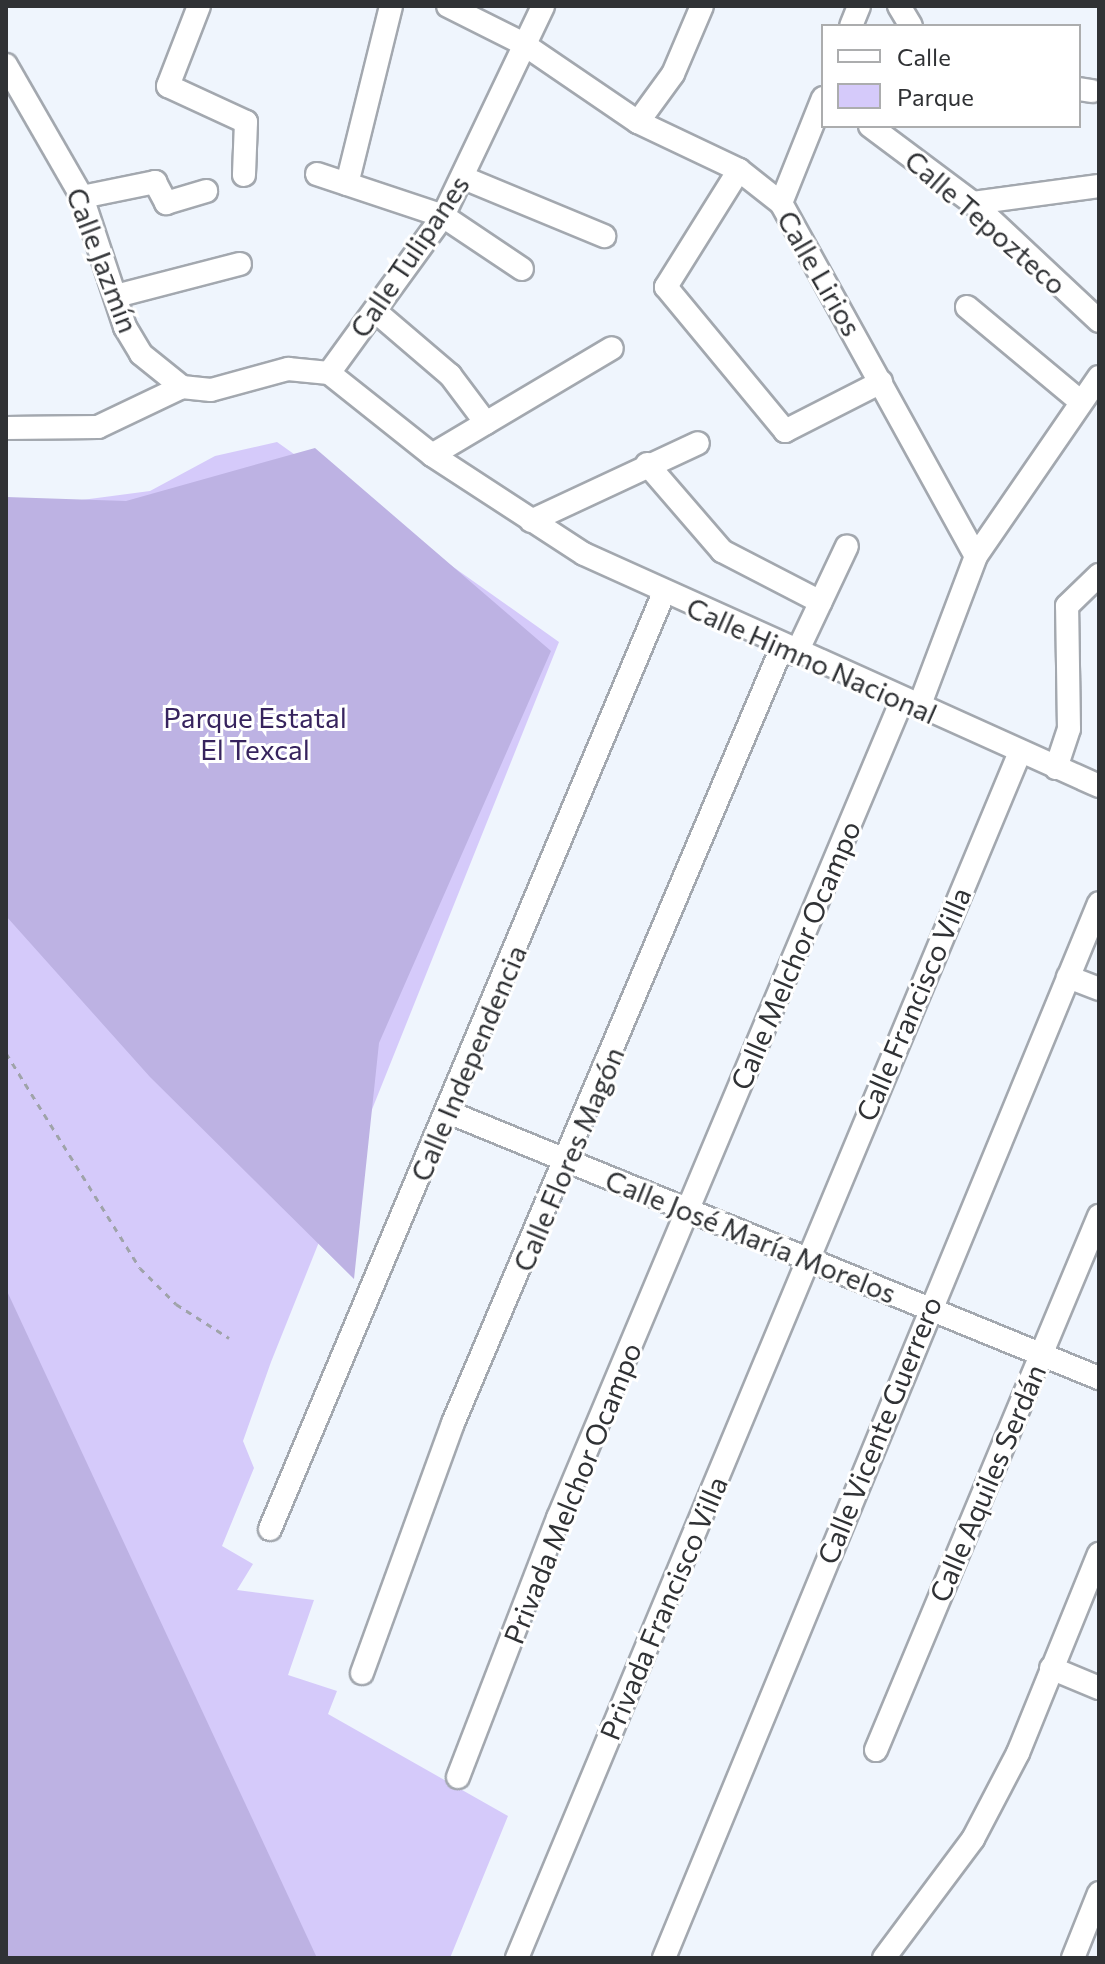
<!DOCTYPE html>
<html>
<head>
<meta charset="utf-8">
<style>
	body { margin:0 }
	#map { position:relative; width:1105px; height:1964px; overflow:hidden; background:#eff5fd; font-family:Commissioner,sans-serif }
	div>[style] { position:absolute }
	.green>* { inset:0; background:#d5cafa }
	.forest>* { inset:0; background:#bdb2e3 }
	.path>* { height:3px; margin-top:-1.5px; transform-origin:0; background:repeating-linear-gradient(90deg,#9fa3a9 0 6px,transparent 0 12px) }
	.roads { filter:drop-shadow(2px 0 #a3a8af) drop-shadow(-2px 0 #a3a8af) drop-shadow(0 2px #a3a8af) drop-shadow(0 -2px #a3a8af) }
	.minor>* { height:22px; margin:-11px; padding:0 11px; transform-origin:11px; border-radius:11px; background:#fff }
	span { translate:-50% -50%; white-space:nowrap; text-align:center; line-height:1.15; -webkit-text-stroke:6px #fff; paint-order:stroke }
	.street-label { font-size:28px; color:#303235 }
	.park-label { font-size:28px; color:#37245e }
	.frame { position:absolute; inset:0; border:8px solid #303235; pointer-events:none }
	.legend { position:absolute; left:821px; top:24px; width:260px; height:104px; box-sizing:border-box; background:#fff; border:2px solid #acadae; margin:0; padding:10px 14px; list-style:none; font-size:24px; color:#303235 }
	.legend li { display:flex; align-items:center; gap:16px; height:40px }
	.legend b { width:40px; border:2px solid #acadae }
</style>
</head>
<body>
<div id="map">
	<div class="green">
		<div style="clip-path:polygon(277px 442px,559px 642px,271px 1362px,243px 1441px,254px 1468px,222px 1546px,253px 1564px,237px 1590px,314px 1600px,288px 1675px,337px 1691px,328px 1714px,508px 1816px,450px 1958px,6px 1958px,6px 510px,150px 491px,215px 456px)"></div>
	</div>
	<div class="forest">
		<div style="clip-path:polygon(315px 448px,551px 651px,379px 1043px,354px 1279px,150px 1077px,6px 916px,6px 497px,126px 501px)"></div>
		<div style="clip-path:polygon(6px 1289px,317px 1958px,6px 1958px)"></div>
	</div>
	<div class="path">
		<div style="left:6px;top:1053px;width:253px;rotate:58.1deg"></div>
		<div style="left:140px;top:1268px;width:51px;rotate:45deg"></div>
		<div style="left:176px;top:1304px;width:63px;rotate:32.7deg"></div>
	</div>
	<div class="roads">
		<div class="minor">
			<div style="left:199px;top:6px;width:86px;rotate:111.2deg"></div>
			<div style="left:168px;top:86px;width:86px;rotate:24.8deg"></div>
			<div style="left:246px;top:122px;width:53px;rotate:92.2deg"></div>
			<div style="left:448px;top:6px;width:83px;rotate:26.6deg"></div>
			<div style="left:522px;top:43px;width:140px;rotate:34.3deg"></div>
			<div style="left:638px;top:122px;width:112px;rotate:25.4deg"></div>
			<div style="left:739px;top:170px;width:53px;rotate:38.2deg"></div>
			<div style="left:781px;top:203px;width:403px;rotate:61.1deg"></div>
			<div style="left:899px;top:6px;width:23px;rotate:59deg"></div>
			<div style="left:851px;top:26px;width:22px;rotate:-68deg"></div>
			<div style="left:6px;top:65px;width:152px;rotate:60.1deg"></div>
			<div style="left:82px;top:197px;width:137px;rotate:71.7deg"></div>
			<div style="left:125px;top:327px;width:31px;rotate:59deg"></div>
			<div style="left:141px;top:354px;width:53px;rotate:38.8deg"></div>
			<div style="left:182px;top:387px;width:29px;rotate:6deg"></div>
			<div style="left:211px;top:390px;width:80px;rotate:-15.3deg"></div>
			<div style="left:288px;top:369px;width:41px;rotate:5.6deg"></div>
			<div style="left:329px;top:373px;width:132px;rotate:38.5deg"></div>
			<div style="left:432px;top:455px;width:181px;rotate:33.1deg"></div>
			<div style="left:584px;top:554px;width:565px;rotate:24.25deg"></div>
			<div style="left:1079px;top:89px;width:13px;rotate:9deg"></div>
			<div style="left:638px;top:122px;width:59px;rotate:-53.9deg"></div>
			<div style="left:673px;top:74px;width:74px;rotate:-66.9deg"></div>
			<div style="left:870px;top:126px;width:129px;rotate:36.8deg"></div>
			<div style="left:973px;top:203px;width:173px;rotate:43.1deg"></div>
			<div style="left:739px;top:170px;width:138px;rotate:122deg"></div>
			<div style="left:666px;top:287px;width:187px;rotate:50.4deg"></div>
			<div style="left:785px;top:431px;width:108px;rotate:-27deg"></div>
			<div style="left:317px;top:174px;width:133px;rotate:18.4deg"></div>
			<div style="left:443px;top:216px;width:95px;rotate:33.9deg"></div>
			<div style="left:464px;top:178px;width:152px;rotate:22.5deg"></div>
			<div style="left:347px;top:184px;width:183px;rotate:-76.1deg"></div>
			<div style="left:82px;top:197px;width:75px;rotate:-11.6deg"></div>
			<div style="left:155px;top:182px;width:24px;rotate:62deg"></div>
			<div style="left:166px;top:203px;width:42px;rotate:-16.7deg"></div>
			<div style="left:781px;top:203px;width:113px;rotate:-68.2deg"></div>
			<div style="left:973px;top:203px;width:127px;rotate:-7.7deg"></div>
			<div style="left:116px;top:296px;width:128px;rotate:-14.5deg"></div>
			<div style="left:967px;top:307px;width:148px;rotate:39.8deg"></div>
			<div style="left:375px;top:311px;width:99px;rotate:40.5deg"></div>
			<div style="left:450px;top:375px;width:60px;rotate:53.1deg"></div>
			<div style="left:329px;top:373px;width:194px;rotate:-54deg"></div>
			<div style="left:443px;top:216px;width:233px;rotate:-64.5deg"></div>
			<div style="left:6px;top:428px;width:92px;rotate:-0.6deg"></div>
			<div style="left:98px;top:427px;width:93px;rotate:-25.5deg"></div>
			<div style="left:432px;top:455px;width:209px;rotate:-30.7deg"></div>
			<div style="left:647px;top:464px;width:115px;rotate:49.2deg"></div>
			<div style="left:722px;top:551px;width:111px;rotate:27.3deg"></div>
			<div style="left:531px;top:521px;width:184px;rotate:-25deg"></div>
			<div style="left:796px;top:654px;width:119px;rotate:-64.7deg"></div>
			<div style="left:919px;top:707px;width:161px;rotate:-69.3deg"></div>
			<div style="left:976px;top:556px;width:217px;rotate:-55.5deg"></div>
			<div style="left:1056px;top:768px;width:41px;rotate:-71.6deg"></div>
			<div style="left:1069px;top:729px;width:123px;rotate:-90.9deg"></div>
			<div style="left:1067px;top:606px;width:45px;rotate:-44.1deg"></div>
			<div style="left:1068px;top:977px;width:33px;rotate:21deg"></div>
			<div style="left:448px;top:1112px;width:703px;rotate:22.23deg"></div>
			<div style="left:270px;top:1529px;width:1013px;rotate:-67.18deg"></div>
			<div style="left:1051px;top:1668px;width:52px;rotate:22.6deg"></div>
			<div style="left:362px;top:1673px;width:266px;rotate:-70deg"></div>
			<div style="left:453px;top:1423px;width:843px;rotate:-67.02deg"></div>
			<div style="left:876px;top:1750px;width:579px;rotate:-67.33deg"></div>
			<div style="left:458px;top:1777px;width:278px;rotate:-68.9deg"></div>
			<div style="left:558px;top:1518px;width:887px;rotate:-67.19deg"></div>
			<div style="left:517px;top:1958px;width:1307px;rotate:-67.36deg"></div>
			<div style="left:664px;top:1958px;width:1141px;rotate:-67.59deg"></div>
			<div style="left:884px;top:1958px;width:149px;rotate:-53.2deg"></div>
			<div style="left:973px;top:1839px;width:97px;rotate:-62.4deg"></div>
			<div style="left:1018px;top:1753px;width:215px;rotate:-67.9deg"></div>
			<div style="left:1073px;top:1958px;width:70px;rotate:-68.2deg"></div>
		</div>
	</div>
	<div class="street-label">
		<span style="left:986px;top:222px;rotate:41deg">Calle Tepozteco</span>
		<span style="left:409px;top:256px;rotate:-56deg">Calle Tulipanes</span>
		<span style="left:103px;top:260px;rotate:69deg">Calle Jazmín</span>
		<span style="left:820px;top:273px;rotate:60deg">Calle Lirios</span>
		<span style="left:812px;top:660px;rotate:24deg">Calle Himno Nacional</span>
		<span style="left:795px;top:955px;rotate:-67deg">Calle Melchor Ocampo</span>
		<span style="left:913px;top:1004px;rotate:-67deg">Calle Francisco Villa</span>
		<span style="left:468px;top:1063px;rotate:-67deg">Calle Independencia</span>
		<span style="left:568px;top:1159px;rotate:-67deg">Calle Flores Magón</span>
		<span style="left:751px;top:1236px;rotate:22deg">Calle José María Morelos</span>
		<span style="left:879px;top:1430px;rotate:-68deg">Calle Vicente Guerrero</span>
		<span style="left:987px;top:1483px;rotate:-67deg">Calle Aquiles Serdán</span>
		<span style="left:572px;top:1493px;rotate:-68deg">Privada Melchor Ocampo</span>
		<span style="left:663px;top:1608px;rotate:-67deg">Privada Francisco Villa</span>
	</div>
	<div class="park-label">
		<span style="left:255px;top:733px">Parque Estatal<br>El Texcal</span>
	</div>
	<div class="frame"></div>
	<ul class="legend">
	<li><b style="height:10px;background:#fff"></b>Calle</li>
	<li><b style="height:22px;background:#d5cafa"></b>Parque</li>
	</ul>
</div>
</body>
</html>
